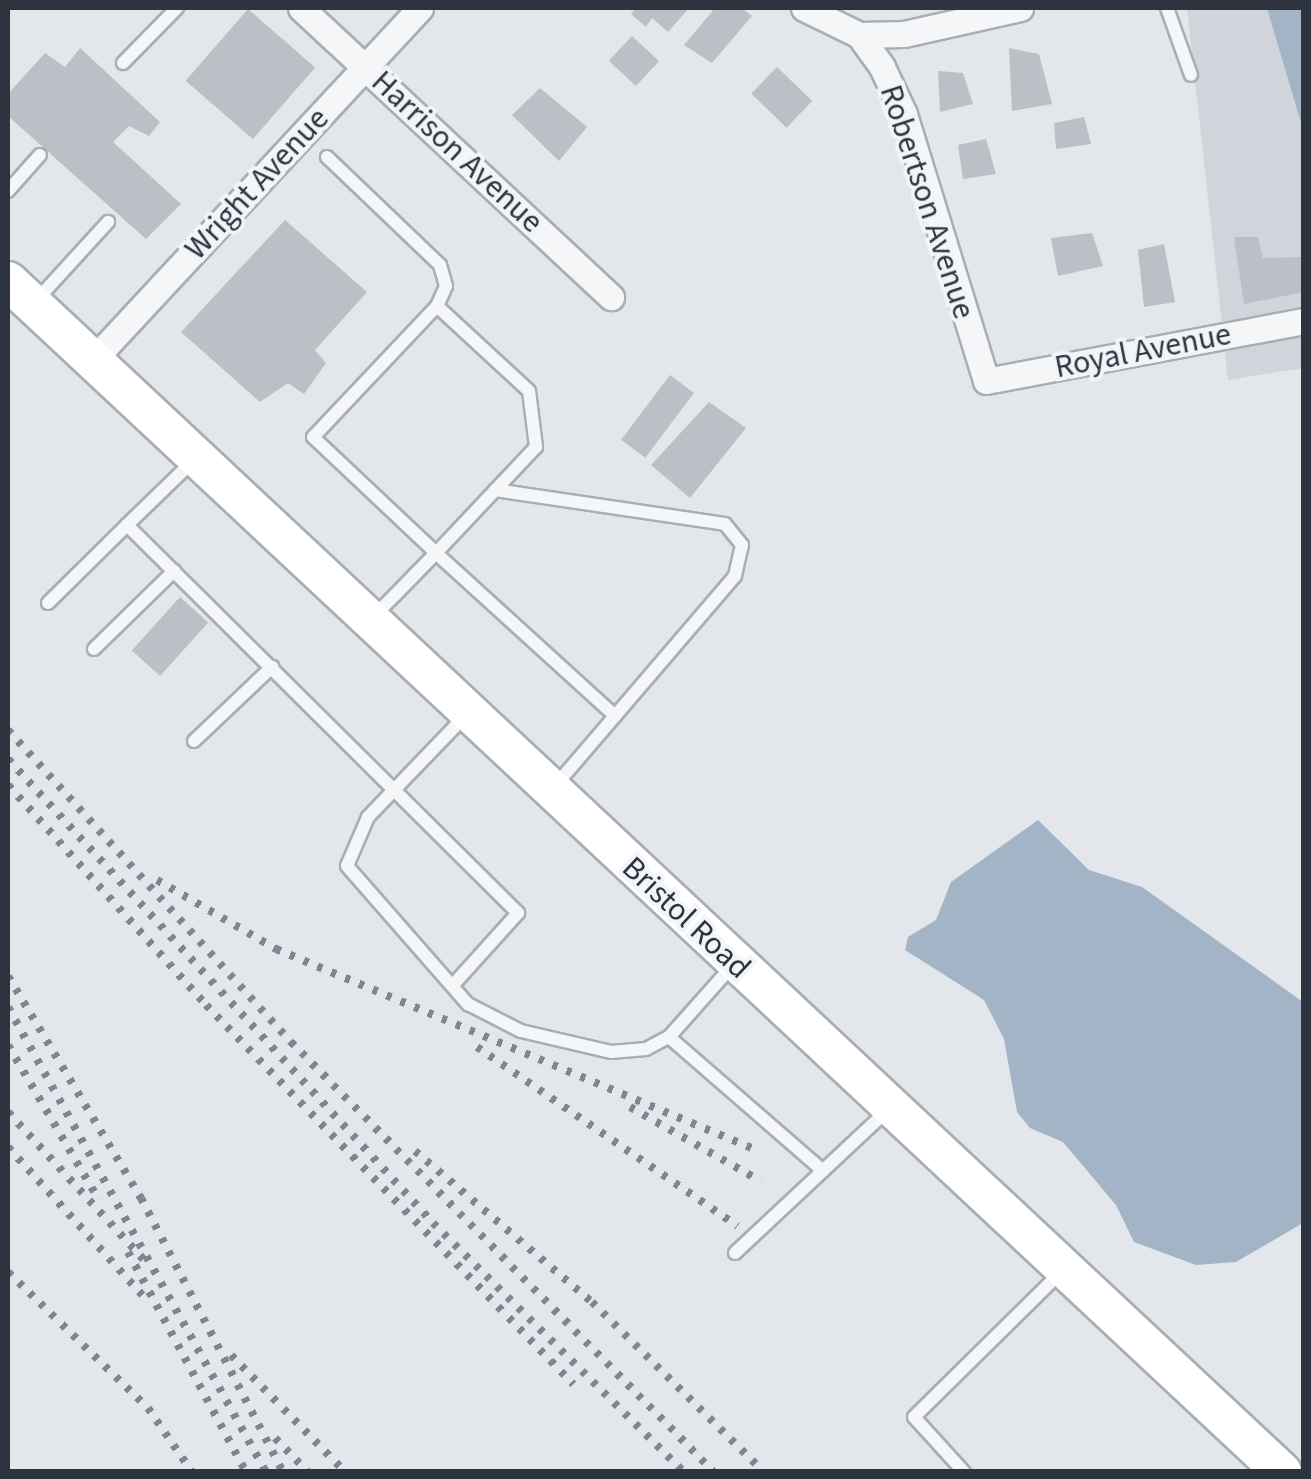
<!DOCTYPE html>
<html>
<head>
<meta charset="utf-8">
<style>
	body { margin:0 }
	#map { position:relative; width:1311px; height:1479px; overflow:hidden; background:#e3e6ea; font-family:"Source Sans 3",sans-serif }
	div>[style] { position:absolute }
	.built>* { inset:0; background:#d1d5db }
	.water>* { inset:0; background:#a2b4c5 }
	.building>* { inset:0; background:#bbbfc6; transform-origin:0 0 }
	.roads { filter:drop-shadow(2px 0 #a9adb4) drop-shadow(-2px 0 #a9adb4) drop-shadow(0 2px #a9adb4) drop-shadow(0 -2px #a9adb4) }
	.lane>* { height:12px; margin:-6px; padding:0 6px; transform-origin:6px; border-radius:6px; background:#f5f6f8 }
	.street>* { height:25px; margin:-12.5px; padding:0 12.5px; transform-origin:12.5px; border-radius:12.5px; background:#f5f6f8 }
	.secondary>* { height:38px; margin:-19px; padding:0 19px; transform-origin:19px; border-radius:19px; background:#fff }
	.rail>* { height:8px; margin-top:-4px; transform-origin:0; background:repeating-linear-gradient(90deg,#7e8691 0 5px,transparent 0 15px) }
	span { translate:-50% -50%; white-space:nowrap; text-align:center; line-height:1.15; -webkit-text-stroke:8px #f2f4f7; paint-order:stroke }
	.street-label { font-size:32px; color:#2d3440 }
	.frame { position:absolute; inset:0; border:10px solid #2d3440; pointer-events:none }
</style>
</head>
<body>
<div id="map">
	<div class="built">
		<div style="clip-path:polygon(1187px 8px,1303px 8px,1303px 368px,1228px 380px)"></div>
	</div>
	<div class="water">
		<div style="clip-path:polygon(1267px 8px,1303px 8px,1303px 126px,1299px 116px)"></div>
		<div style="clip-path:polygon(1038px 820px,1089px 870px,1142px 887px,1303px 1002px,1303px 1223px,1236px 1262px,1196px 1265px,1134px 1242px,1116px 1205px,1063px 1142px,1030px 1128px,1017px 1112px,1004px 1039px,984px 1000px,905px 950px,908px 937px,936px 920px,951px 882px)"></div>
	</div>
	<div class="building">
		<div style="clip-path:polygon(636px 8px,689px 8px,668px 32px,652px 18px,646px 27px,631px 14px)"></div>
		<div style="clip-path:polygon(715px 8px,742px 8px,752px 16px,712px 63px,684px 45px)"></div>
		<div style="left:248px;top:9px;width:89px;height:95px;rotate:41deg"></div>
		<div style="left:632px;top:36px;width:37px;height:34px;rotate:43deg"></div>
		<div style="clip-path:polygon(80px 48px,160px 122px,149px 136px,129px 126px,113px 142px,181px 204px,146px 239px,8px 116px,8px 94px,45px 53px,65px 67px)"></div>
		<div style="clip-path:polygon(1009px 48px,1039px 54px,1052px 104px,1012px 111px)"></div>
		<div style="left:777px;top:67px;width:49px;height:37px;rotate:44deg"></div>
		<div style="clip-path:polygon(938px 71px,963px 73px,973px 104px,940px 112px)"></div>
		<div style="clip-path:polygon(540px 88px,587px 127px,559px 161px,512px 115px)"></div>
		<div style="clip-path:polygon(1084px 117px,1091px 144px,1056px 149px,1054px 123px)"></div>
		<div style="clip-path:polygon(986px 139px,996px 174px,963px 179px,958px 145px)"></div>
		<div style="clip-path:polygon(285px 220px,367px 292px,315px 350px,326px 363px,304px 394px,288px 383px,260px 402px,181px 332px)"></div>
		<div style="clip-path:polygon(1092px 233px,1103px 266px,1058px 276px,1051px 238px)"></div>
		<div style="clip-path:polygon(1234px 237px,1258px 237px,1263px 258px,1304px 257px,1304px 292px,1244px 304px)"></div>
		<div style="clip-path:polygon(1164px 244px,1175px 302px,1144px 307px,1138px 250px)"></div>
		<div style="left:670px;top:375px;width:30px;height:81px;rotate:37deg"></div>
		<div style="clip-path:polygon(709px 402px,746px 428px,690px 498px,651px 465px)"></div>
		<div style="left:180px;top:597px;width:38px;height:72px;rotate:42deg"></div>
	</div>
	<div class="roads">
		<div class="lane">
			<div style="left:1167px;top:8px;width:71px;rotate:70.3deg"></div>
			<div style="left:123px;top:63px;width:77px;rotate:-45.5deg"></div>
			<div style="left:327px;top:157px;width:156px;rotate:43.7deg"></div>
			<div style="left:440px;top:265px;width:22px;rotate:74deg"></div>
			<div style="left:446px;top:286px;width:22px;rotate:114deg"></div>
			<div style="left:8px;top:191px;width:48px;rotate:-48.4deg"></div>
			<div style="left:34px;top:303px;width:110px;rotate:-47.6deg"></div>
			<div style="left:194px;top:460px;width:93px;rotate:135.9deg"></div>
			<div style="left:127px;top:525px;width:551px;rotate:44.78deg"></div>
			<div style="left:518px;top:913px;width:98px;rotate:132.1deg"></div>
			<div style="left:495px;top:490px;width:232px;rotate:8.4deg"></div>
			<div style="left:725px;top:524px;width:27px;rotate:51deg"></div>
			<div style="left:742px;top:545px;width:32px;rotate:103deg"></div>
			<div style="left:735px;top:576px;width:277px;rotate:130.6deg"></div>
			<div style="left:48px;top:603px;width:111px;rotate:-44.6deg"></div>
			<div style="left:374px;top:616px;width:30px;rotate:-45deg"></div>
			<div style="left:395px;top:595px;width:59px;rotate:-45.7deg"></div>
			<div style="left:436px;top:553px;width:146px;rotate:-46.7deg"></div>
			<div style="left:536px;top:447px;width:56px;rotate:-97.1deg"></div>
			<div style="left:529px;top:391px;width:125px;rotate:-137.3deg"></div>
			<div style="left:437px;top:306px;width:180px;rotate:133.4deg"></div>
			<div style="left:313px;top:437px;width:169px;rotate:43.3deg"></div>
			<div style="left:436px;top:553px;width:242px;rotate:42.3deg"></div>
			<div style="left:94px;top:649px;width:112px;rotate:-44.3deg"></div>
			<div style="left:467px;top:714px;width:143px;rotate:133.9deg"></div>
			<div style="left:368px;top:817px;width:53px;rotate:113.2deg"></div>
			<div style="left:347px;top:866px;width:184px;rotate:48.8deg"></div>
			<div style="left:468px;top:1004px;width:59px;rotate:27deg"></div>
			<div style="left:521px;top:1031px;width:92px;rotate:13.1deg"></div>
			<div style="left:611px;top:1052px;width:35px;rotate:-5deg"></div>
			<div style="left:646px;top:1049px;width:26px;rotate:-28deg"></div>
			<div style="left:669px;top:1037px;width:96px;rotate:-48.4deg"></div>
			<div style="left:194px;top:741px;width:108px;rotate:-43.5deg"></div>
			<div style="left:669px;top:1037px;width:204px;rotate:41deg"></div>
			<div style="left:735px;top:1253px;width:212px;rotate:-43.1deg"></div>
			<div style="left:964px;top:1472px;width:74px;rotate:-132.3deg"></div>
			<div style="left:914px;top:1417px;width:208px;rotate:-44.6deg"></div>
		</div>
		<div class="street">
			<div style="left:301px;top:8px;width:424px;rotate:43deg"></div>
			<div style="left:804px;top:8px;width:61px;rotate:26.1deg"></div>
			<div style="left:859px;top:35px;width:39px;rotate:54deg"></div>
			<div style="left:882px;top:67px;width:52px;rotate:64.9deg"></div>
			<div style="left:904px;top:114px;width:279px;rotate:72.9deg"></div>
			<div style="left:986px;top:381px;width:324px;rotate:-10.7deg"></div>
			<div style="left:859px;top:35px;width:45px;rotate:-1.3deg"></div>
			<div style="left:904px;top:34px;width:119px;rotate:-12.6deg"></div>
			<div style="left:92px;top:361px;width:482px;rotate:-47.1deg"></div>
		</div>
		<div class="secondary">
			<div style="left:8px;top:281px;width:1744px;rotate:43.07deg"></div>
		</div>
	</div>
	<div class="rail">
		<div style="left:8px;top:730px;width:421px;rotate:47.8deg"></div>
		<div style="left:291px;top:1042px;width:603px;rotate:45.47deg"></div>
		<div style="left:8px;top:759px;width:629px;rotate:47.51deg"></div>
		<div style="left:433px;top:1223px;width:354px;rotate:44.8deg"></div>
		<div style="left:8px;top:785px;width:296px;rotate:48deg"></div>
		<div style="left:206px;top:1005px;width:528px;rotate:45.92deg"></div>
		<div style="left:157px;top:880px;width:138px;rotate:30.1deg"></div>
		<div style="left:276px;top:949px;width:518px;rotate:22.7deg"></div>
		<div style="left:8px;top:976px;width:259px;rotate:59.1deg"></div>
		<div style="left:141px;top:1198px;width:309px;rotate:62.6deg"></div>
		<div style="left:8px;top:1007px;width:532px;rotate:60.98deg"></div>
		<div style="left:8px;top:1045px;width:180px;rotate:59.6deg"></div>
		<div style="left:477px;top:1047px;width:316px;rotate:34.5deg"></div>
		<div style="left:630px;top:1107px;width:150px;rotate:29.6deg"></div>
		<div style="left:8px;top:1112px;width:200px;rotate:47.4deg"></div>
		<div style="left:8px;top:1147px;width:200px;rotate:47.8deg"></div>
		<div style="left:415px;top:1151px;width:233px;rotate:40.5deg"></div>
		<div style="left:592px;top:1302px;width:232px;rotate:44.7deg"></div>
		<div style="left:128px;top:1252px;width:250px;rotate:61.8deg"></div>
		<div style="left:8px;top:1272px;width:195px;rotate:44.2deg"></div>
		<div style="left:148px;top:1408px;width:78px;rotate:55.5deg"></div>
		<div style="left:231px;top:1355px;width:163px;rotate:45.7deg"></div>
		<div style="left:275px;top:1438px;width:47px;rotate:45.9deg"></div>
	</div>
	<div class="street-label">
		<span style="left:457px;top:152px;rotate:43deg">Harrison Avenue</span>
		<span style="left:257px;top:184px;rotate:-47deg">Wright Avenue</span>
		<span style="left:927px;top:202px;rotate:72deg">Robertson Avenue</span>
		<span style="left:1143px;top:351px;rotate:-11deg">Royal Avenue</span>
		<span style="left:686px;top:918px;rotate:43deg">Bristol Road</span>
	</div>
	<div class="frame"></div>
</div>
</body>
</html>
